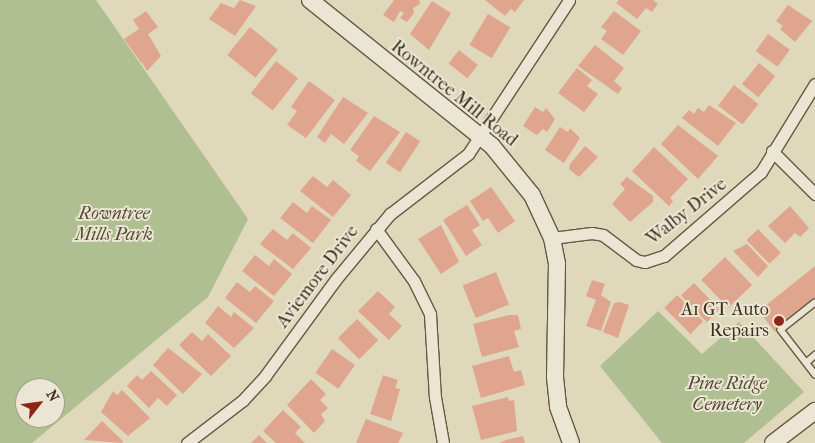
<!DOCTYPE html>
<html>
<head>
<meta charset="utf-8">
<style>
	body { margin:0 }
	#map { position:relative; width:815px; height:443px; overflow:hidden; background:#e0d8bb; font-family:"IM FELL French Canon",serif }
	div>[style] { position:absolute }
	.green>* { inset:0; background:#afbf92 }
	.building>* { inset:0; background:#e0a58e; transform-origin:0 0 }
	.roads { filter:drop-shadow(1px 0 #655944) drop-shadow(-1px 0 #655944) drop-shadow(0 1px #655944) drop-shadow(0 -1px #655944) }
	.lane>* { height:5.5px; margin:-2.75px; padding:0 2.75px; transform-origin:2.75px; border-radius:2.75px; background:#ebe6d3 }
	.street>* { height:11px; margin:-5.5px; padding:0 5.5px; transform-origin:5.5px; border-radius:5.5px; background:#ebe6d3 }
	.secondary>* { height:16px; margin:-8px; padding:0 8px; transform-origin:8px; border-radius:8px; background:#ebe6d3 }
	.dots>* { width:14px; height:14px; translate:-50% -50%; box-sizing:border-box; border:2px solid #ebe6d3; border-radius:50% }
	span { translate:-50% -50%; white-space:nowrap; text-align:center; line-height:1.15; -webkit-text-stroke:4px #ebe6d3; paint-order:stroke }
	.street-label { font-size:18px; color:#3c2f1d }
	.park-label { font-size:18px; color:#534c34; font-style:italic }
	.poi-label { font-size:18px; color:#3c2f1d }
	.right { translate:-100% -50%; text-align:right }
	.north { position:absolute; left:15px; top:378px; width:50px; height:50px; box-sizing:border-box; background:#ebe6d3; border:1px solid #a59d8a; border-radius:50%; rotate:60deg; font-size:14px; font-weight:700; line-height:20px; text-align:center; color:#3c2f1d }
	.north::after { content:''; display:block; margin:auto; width:18px; height:22px; background:#8f2418; clip-path:polygon(50% 0,100% 100%,50% 72%,0 100%) }
</style>
</head>
<body>
<div id="map">
	<div class="green">
		<div style="clip-path:polygon(evenodd,0 0,96px 0,248px 219px,208px 297px,32px 443px,0 443px,0 0,25px 388px,55px 388px,55px 418px,25px 418px,25px 388px)"></div>
		<div style="clip-path:polygon(658px 311px,702px 354px,739px 322px,804px 392px,744px 443px,662px 443px,600px 366px)"></div>
	</div>
	<div class="building">
		<div style="clip-path:polygon(240px 0,256px 6px,235px 36px,209px 19px,221px 3px,234px 8px)"></div>
		<div style="clip-path:polygon(394px 0,419px 0,420px 4px,413px 8px,414px 13px,407px 22px,400px 18px,404px 13px,400px 11px,394px 22px,383px 15px)"></div>
		<div style="clip-path:polygon(485px 0,524px 0,515px 12px,511px 9px,505px 16px)"></div>
		<div style="clip-path:polygon(619px 0,653px 0,658px 4px,652px 12px,646px 8px,637px 19px,616px 3px)"></div>
		<div style="clip-path:polygon(432px 1px,451px 13px,429px 50px,410px 34px)"></div>
		<div style="clip-path:polygon(788px 5px,812px 21px,795px 42px,780px 29px,783px 26px,776px 21px)"></div>
		<div style="clip-path:polygon(146px 11px,158px 27px,148px 34px,161px 56px,147px 71px,143px 64px,147px 61px,142px 64px,124px 39px,139px 29px,133px 20px)"></div>
		<div style="clip-path:polygon(614px 11px,641px 31px,623px 55px,601px 39px,607px 31px,601px 27px)"></div>
		<div style="left:488px;top:14px;width:26px;height:36px;rotate:31deg"></div>
		<div style="left:250px;top:27px;width:36px;height:36px;rotate:39deg"></div>
		<div style="left:768px;top:34px;width:27px;height:21px;rotate:36deg"></div>
		<div style="clip-path:polygon(595px 45px,624px 68px,614px 81px,622px 88px,618px 94px,578px 66px)"></div>
		<div style="left:459px;top:50px;width:24px;height:17px;rotate:38deg"></div>
		<div style="left:276px;top:61px;width:28px;height:41px;rotate:38deg"></div>
		<div style="left:759px;top:63px;width:21px;height:27px;rotate:39deg"></div>
		<div style="clip-path:polygon(577px 68px,592px 80px,587px 86px,598px 94px,584px 112px,558px 93px)"></div>
		<div style="clip-path:polygon(309px 81px,335px 100px,306px 138px,287px 125px,297px 111px,291px 107px)"></div>
		<div style="left:734px;top:85px;width:31px;height:26px;rotate:38deg"></div>
		<div style="clip-path:polygon(343px 97px,368px 113px,344px 144px,331px 134px,325px 143px,317px 137px)"></div>
		<div style="clip-path:polygon(709px 105px,736px 123px,718px 146px,682px 118px,689px 110px,694px 114px,698px 108px,704px 112px)"></div>
		<div style="clip-path:polygon(535px 107px,543px 112px,546px 108px,555px 119px,547px 132px,543px 129px,537px 135px,523px 126px)"></div>
		<div style="clip-path:polygon(374px 116px,400px 132px,370px 171px,356px 161px,359px 156px,350px 150px)"></div>
		<div style="clip-path:polygon(678px 125px,718px 156px,698px 179px,661px 144px)"></div>
		<div style="clip-path:polygon(560px 127px,568px 132px,570px 128px,580px 138px,564px 163px,545px 150px)"></div>
		<div style="left:406px;top:132px;width:17px;height:37px;rotate:33deg"></div>
		<div style="clip-path:polygon(585px 146px,598px 157px,579px 177px,569px 169px,570px 164px)"></div>
		<div style="clip-path:polygon(654px 147px,688px 179px,670px 198px,673px 201px,669px 206px,632px 171px)"></div>
		<div style="clip-path:polygon(313px 176px,327px 187px,333px 180px,351px 195px,333px 217px,300px 191px)"></div>
		<div style="clip-path:polygon(627px 177px,653px 196px,653px 202px,630px 222px,612px 204px,625px 189px,620px 184px)"></div>
		<div style="clip-path:polygon(491px 187px,515px 221px,498px 233px,488px 218px,483px 221px,470px 201px)"></div>
		<div style="clip-path:polygon(293px 202px,307px 213px,312px 206px,331px 220px,313px 243px,280px 218px)"></div>
		<div style="clip-path:polygon(467px 205px,480px 225px,472px 230px,482px 245px,466px 256px,443px 220px)"></div>
		<div style="clip-path:polygon(790px 206px,809px 228px,800px 237px,795px 233px,785px 243px,768px 226px)"></div>
		<div style="clip-path:polygon(441px 225px,459px 262px,441px 274px,418px 239px)"></div>
		<div style="clip-path:polygon(273px 229px,287px 240px,293px 233px,311px 248px,293px 269px,260px 244px)"></div>
		<div style="left:758px;top:229px;width:33px;height:16px;rotate:46deg"></div>
		<div style="clip-path:polygon(747px 244px,768px 266px,758px 277px,733px 251px)"></div>
		<div style="clip-path:polygon(255px 255px,269px 266px,274px 259px,292px 274px,274px 296px,242px 271px)"></div>
		<div style="left:725px;top:257px;width:39px;height:33px;rotate:46deg"></div>
		<div style="clip-path:polygon(815px 266px,815px 300px,775px 332px,759px 311px)"></div>
		<div style="left:496px;top:272px;width:35px;height:36px;rotate:68deg"></div>
		<div style="clip-path:polygon(592px 280px,605px 284px,601px 295px,611px 302px,601px 331px,586px 326px,596px 300px,586px 296px)"></div>
		<div style="clip-path:polygon(237px 282px,250px 292px,255px 286px,274px 301px,256px 323px,225px 298px)"></div>
		<div style="left:694px;top:283px;width:37px;height:18px;rotate:46deg"></div>
		<div style="clip-path:polygon(378px 291px,395px 307px,389px 314px,402px 326px,389px 340px,358px 311px)"></div>
		<div style="left:677px;top:295px;width:37px;height:18px;rotate:45deg"></div>
		<div style="clip-path:polygon(620px 302px,629px 305px,618px 338px,603px 332px,614px 303px)"></div>
		<div style="clip-path:polygon(218px 306px,231px 317px,234px 312px,254px 328px,234px 348px,205px 323px)"></div>
		<div style="clip-path:polygon(509px 315px,518px 315px,521px 329px,514px 331px,519px 347px,482px 357px,473px 324px)"></div>
		<div style="left:357px;top:319px;width:30px;height:27px;rotate:45deg"></div>
		<div style="clip-path:polygon(192px 332px,202px 341px,208px 334px,231px 356px,211px 376px,179px 345px)"></div>
		<div style="clip-path:polygon(168px 348px,202px 374px,183px 394px,153px 365px)"></div>
		<div style="left:332px;top:349px;width:28px;height:29px;rotate:35deg"></div>
		<div style="clip-path:polygon(509px 356px,514px 372px,521px 370px,525px 385px,481px 398px,472px 366px)"></div>
		<div style="clip-path:polygon(151px 371px,177px 395px,167px 406px,158px 398px,149px 408px,127px 386px,137px 375px,142px 380px)"></div>
		<div style="clip-path:polygon(383px 375px,398px 380px,395px 388px,400px 389px,391px 421px,370px 414px)"></div>
		<div style="clip-path:polygon(311px 379px,326px 394px,320px 400px,328px 408px,321px 414px,325px 421px,314px 433px,287px 405px)"></div>
		<div style="clip-path:polygon(122px 390px,150px 418px,128px 436px,101px 412px,113px 391px,117px 395px)"></div>
		<div style="clip-path:polygon(508px 397px,509px 401px,514px 400px,517px 431px,481px 440px,472px 406px)"></div>
		<div style="clip-path:polygon(283px 410px,301px 427px,295px 433px,305px 443px,276px 443px,263px 431px)"></div>
		<div style="clip-path:polygon(366px 419px,403px 433px,398px 443px,356px 443px)"></div>
		<div style="clip-path:polygon(102px 421px,123px 441px,122px 443px,84px 440px)"></div>
		<div style="clip-path:polygon(259px 435px,267px 443px,251px 443px)"></div>
		<div style="clip-path:polygon(523px 436px,525px 443px,499px 443px,506px 440px)"></div>
	</div>
	<div class="roads">
		<div class="lane">
			<div style="left:815px;top:303px;width:43px;rotate:141.5deg"></div>
			<div style="left:781px;top:330px;width:56px;rotate:52.3deg"></div>
			<div style="left:807px;top:362px;width:11px;rotate:-41deg"></div>
		</div>
		<div class="street">
			<div style="left:772px;top:151px;width:61px;rotate:45deg"></div>
			<div style="left:376px;top:229px;width:64px;rotate:53.8deg"></div>
			<div style="left:414px;top:281px;width:37px;rotate:64deg"></div>
			<div style="left:430px;top:314px;width:83px;rotate:86.6deg"></div>
			<div style="left:435px;top:397px;width:47px;rotate:80.1deg"></div>
			<div style="left:552px;top:238px;width:40px;rotate:-7.1deg"></div>
			<div style="left:592px;top:233px;width:11px;rotate:10deg"></div>
			<div style="left:603px;top:235px;width:41px;rotate:37.1deg"></div>
			<div style="left:636px;top:260px;width:9px;rotate:13deg"></div>
			<div style="left:645px;top:262px;width:20px;rotate:-18deg"></div>
			<div style="left:664px;top:256px;width:128px;rotate:-40.9deg"></div>
			<div style="left:761px;top:172px;width:103px;rotate:-58.5deg"></div>
			<div style="left:187px;top:443px;width:71px;rotate:-37.5deg"></div>
			<div style="left:243px;top:400px;width:33px;rotate:-47deg"></div>
			<div style="left:265px;top:376px;width:120px;rotate:-53.8deg"></div>
			<div style="left:336px;top:279px;width:85px;rotate:-50.3deg"></div>
			<div style="left:390px;top:214px;width:98px;rotate:-37.6deg"></div>
			<div style="left:468px;top:154px;width:184px;rotate:-56.7deg"></div>
		</div>
		<div class="secondary">
			<div style="left:310px;top:0;width:233px;rotate:38.7deg"></div>
			<div style="left:492px;top:146px;width:63px;rotate:50.8deg"></div>
			<div style="left:532px;top:195px;width:47px;rotate:65.1deg"></div>
			<div style="left:552px;top:238px;width:25px;rotate:79deg"></div>
			<div style="left:557px;top:263px;width:114px;rotate:91deg"></div>
			<div style="left:555px;top:377px;width:30px;rotate:84deg"></div>
			<div style="left:558px;top:407px;width:38px;rotate:70deg"></div>
			<div style="left:773px;top:443px;width:53px;rotate:-37.3deg"></div>
		</div>
	</div>
	<div class="dots">
		<div style="left:779px;top:321px;background:#8f2418"></div>
	</div>
	<div class="street-label">
		<span style="left:454px;top:94px;rotate:39deg">Rowntree Mill Road</span>
		<span style="left:687px;top:212px;rotate:-38deg">Walby Drive</span>
		<span style="left:318px;top:277px;rotate:-53deg">Aviemore Drive</span>
	</div>
	<div class="park-label">
		<span style="left:114px;top:225px">Rowntree<br>Mills Park</span>
		<span style="left:727px;top:395px">Pine Ridge<br>Cemetery</span>
	</div>
	<div class="poi-label">
		<span class="right" style="left:769px;top:321px">A1 GT Auto<br>Repairs</span>
	</div>
	<div class="north">N</div>
</div>
</body>
</html>
